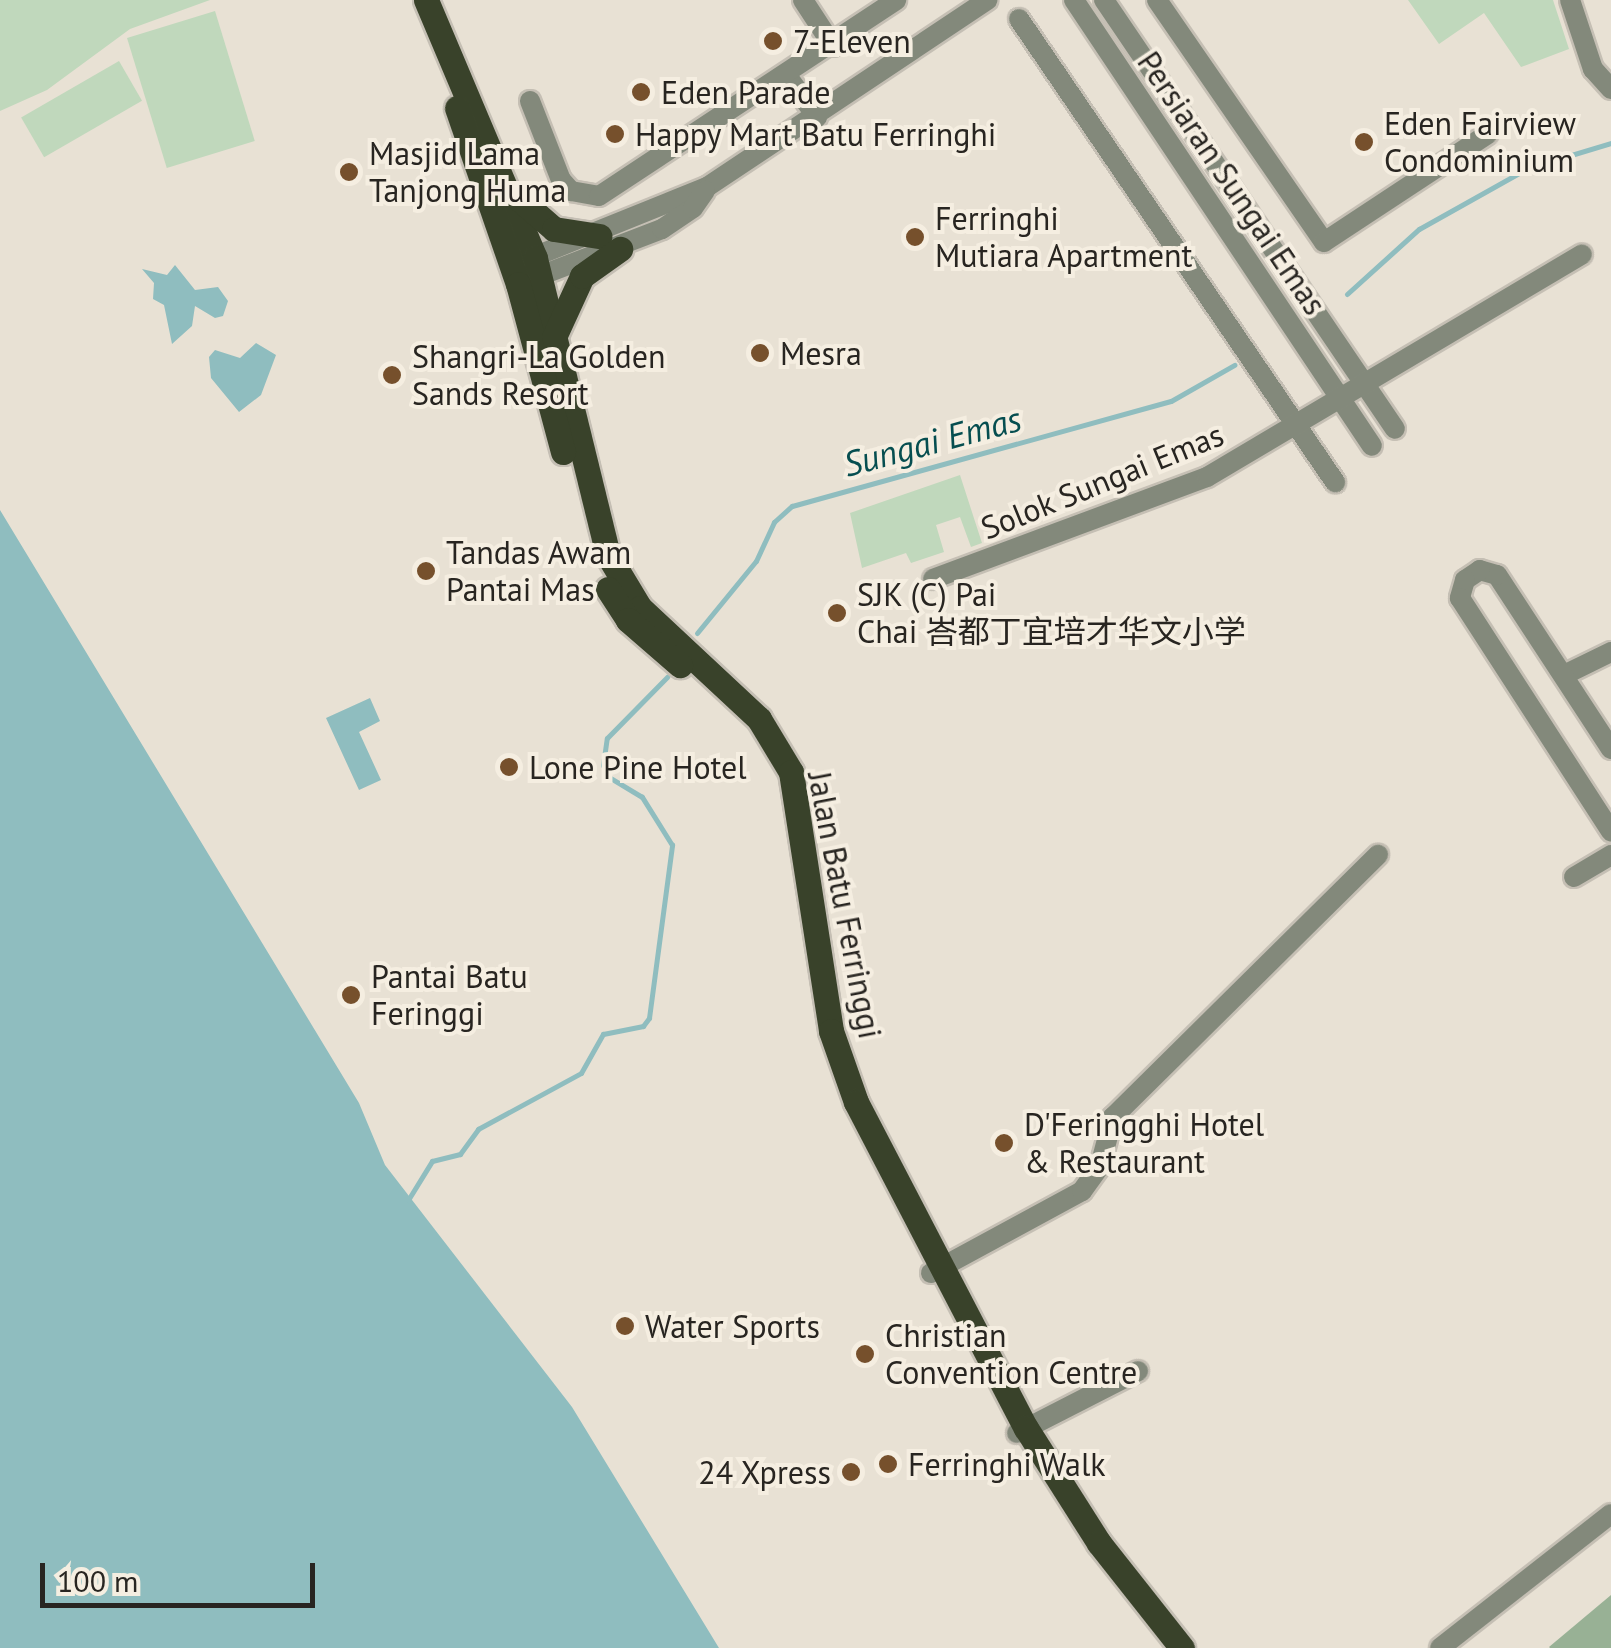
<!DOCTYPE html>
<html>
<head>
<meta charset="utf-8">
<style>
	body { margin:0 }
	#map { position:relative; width:1611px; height:1648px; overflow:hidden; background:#e8e1d4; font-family:"PT Sans","Noto Sans SC",sans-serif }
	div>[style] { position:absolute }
	.green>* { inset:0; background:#c0d8bc; transform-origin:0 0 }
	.forest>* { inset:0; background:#98b195 }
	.water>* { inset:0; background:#8fbdbf }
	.stream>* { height:5px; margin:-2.5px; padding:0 2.5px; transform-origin:2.5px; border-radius:2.5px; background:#8fbdbf }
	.roads { filter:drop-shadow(2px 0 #c5bfb4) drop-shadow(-2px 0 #c5bfb4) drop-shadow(0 2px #c5bfb4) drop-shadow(0 -2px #c5bfb4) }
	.minor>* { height:20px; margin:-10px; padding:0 10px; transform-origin:10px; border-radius:10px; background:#83897b }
	.tertiary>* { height:20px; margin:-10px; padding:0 10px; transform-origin:10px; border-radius:10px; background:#83897b }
	.primary>* { height:25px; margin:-12.5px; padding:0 12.5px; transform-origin:12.5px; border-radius:12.5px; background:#39422a }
	.dots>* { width:28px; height:28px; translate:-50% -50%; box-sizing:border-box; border:5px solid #f5eee1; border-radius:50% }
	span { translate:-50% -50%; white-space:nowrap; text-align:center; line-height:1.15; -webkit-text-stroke:8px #f5eee1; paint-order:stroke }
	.poi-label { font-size:32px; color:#282521 }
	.left { translate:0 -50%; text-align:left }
	.right { translate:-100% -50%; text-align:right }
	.street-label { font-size:32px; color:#282521 }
	.water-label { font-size:35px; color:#064e50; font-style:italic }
	.scale { position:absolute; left:40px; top:1563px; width:275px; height:45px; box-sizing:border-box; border:5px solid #282521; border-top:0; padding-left:12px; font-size:30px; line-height:35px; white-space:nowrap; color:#282521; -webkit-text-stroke:8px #f5eee1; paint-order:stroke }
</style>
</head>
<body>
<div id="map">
	<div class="green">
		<div style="clip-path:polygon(0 0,210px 0,130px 29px,47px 90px,0 111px)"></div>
		<div style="clip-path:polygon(1408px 0,1553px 0,1569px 49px,1521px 67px,1484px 13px,1439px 44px)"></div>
		<div style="left:215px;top:11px;width:136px;height:92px;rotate:73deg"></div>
		<div style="left:119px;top:61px;width:46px;height:113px;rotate:60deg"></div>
		<div style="clip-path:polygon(960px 475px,982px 543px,971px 547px,960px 517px,936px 525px,944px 552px,911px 563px,906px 553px,862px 568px,850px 513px)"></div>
	</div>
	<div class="forest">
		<div style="clip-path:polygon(1611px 1595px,1611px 1648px,1550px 1648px,1549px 1647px)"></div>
	</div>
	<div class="water">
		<div style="clip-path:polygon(175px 265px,195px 290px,218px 287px,228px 301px,223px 316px,215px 318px,195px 306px,192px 326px,172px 344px,164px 305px,153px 299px,154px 283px,142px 269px,167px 275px)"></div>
		<div style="clip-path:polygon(256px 343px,276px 355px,261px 395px,239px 412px,211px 378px,209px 357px,215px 350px,240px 358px)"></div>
		<div style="clip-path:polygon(0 510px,359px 1103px,385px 1165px,572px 1407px,719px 1648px,0 1648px)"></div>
		<div style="clip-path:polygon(370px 698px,380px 721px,359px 732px,381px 780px,359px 790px,326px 718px)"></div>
	</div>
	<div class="stream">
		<div style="left:1347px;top:294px;width:97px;rotate:-42.1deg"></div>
		<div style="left:1419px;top:229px;width:125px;rotate:-29.2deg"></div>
		<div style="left:1528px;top:168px;width:87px;rotate:-16.8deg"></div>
		<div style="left:697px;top:633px;width:93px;rotate:-50.7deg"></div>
		<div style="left:756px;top:561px;width:43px;rotate:-65.2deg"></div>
		<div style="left:774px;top:522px;width:24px;rotate:-42deg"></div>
		<div style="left:792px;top:506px;width:393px;rotate:-15.5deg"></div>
		<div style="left:1171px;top:401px;width:73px;rotate:-29.7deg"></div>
		<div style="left:408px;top:1200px;width:46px;rotate:-58.4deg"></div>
		<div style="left:432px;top:1161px;width:29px;rotate:-14deg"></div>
		<div style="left:460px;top:1154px;width:31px;rotate:-54deg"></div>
		<div style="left:478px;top:1129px;width:117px;rotate:-28.5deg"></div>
		<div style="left:581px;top:1073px;width:45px;rotate:-60.6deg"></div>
		<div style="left:603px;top:1034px;width:41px;rotate:-11.3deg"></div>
		<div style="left:643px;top:1026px;width:10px;rotate:-53deg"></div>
		<div style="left:649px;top:1018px;width:175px;rotate:-82.4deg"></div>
		<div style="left:672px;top:845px;width:57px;rotate:-122deg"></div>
		<div style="left:642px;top:797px;width:39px;rotate:-149deg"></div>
		<div style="left:609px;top:777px;width:13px;rotate:-117deg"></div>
		<div style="left:603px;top:765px;width:27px;rotate:-82deg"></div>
		<div style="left:607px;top:738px;width:86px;rotate:-45.5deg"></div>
	</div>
	<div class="roads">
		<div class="minor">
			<div style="left:803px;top:0;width:55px;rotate:56.9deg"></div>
			<div style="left:1074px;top:0;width:536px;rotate:56.25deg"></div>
			<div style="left:1104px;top:0;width:518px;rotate:55.85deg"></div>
			<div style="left:1157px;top:0;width:294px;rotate:55.4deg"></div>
			<div style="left:1324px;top:242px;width:196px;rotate:-33.4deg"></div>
			<div style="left:1570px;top:0;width:73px;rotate:71.6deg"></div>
			<div style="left:1593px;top:69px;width:27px;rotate:48deg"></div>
			<div style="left:1019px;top:19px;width:561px;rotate:55.69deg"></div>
			<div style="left:787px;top:76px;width:51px;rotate:53.8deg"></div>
			<div style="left:530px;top:101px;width:85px;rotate:68.6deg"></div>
			<div style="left:561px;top:180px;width:15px;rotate:48deg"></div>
			<div style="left:571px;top:191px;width:28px;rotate:10deg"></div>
			<div style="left:599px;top:196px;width:356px;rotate:-33.4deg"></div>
			<div style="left:521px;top:262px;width:201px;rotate:-22deg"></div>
			<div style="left:707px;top:187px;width:337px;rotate:-33.7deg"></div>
			<div style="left:529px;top:280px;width:142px;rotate:-21deg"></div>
			<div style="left:662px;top:229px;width:37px;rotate:-34deg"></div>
			<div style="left:693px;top:208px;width:21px;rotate:-55deg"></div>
			<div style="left:933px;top:579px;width:292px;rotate:-20.4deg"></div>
			<div style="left:1207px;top:477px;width:436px;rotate:-30.7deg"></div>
			<div style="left:1564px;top:675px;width:52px;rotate:-26.1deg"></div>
			<div style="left:1611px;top:749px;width:208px;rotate:-123.2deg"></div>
			<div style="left:1497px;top:575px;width:18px;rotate:-164deg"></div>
			<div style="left:1480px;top:570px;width:18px;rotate:146deg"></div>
			<div style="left:1465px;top:580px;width:19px;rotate:106deg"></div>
			<div style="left:1460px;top:598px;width:278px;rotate:57.1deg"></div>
			<div style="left:1574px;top:877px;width:43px;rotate:-30.7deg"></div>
			<div style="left:931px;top:1273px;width:172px;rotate:-28.5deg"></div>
			<div style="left:1082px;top:1191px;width:31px;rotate:-54deg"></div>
			<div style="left:1100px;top:1166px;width:51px;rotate:-75.1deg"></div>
			<div style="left:1113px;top:1117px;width:373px;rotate:-44.7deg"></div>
			<div style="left:1017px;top:1433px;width:136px;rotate:-27.1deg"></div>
		</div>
		<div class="tertiary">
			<div style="left:1440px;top:1648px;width:217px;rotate:-38.1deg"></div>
		</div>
		<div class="primary">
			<div style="left:426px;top:0;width:280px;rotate:67.1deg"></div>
			<div style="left:535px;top:258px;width:306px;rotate:76.2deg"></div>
			<div style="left:608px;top:555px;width:62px;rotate:58.9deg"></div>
			<div style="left:640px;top:608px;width:163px;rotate:43deg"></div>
			<div style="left:759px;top:719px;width:62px;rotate:58.9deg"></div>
			<div style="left:791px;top:772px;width:262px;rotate:81.2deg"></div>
			<div style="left:831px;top:1031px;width:75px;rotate:70.6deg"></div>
			<div style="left:856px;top:1102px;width:368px;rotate:62.5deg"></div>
			<div style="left:1026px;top:1428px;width:136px;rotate:57.6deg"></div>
			<div style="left:1099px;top:1543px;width:134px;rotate:51.7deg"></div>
			<div style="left:457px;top:108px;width:186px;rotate:70.9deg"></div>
			<div style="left:518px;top:284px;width:174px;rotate:75deg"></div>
			<div style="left:517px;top:197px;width:49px;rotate:40.9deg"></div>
			<div style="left:554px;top:229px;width:46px;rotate:8.8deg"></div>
			<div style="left:554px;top:337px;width:67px;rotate:-65.3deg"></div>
			<div style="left:582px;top:276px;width:47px;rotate:-35.4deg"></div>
			<div style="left:608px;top:589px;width:37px;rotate:57deg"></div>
			<div style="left:628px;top:620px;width:69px;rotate:40.9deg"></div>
		</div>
	</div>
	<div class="dots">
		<div style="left:773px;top:41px;background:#76502c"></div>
		<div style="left:641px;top:92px;background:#76502c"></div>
		<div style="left:615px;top:134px;background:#76502c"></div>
		<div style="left:1364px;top:142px;background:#76502c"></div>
		<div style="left:349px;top:172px;background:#76502c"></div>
		<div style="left:915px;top:237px;background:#76502c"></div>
		<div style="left:760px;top:353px;background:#76502c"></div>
		<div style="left:392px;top:375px;background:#76502c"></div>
		<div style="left:426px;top:571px;background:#76502c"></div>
		<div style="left:837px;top:613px;background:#76502c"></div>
		<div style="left:509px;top:767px;background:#76502c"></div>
		<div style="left:351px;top:995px;background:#76502c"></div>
		<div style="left:1004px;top:1143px;background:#76502c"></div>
		<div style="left:625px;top:1326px;background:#76502c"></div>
		<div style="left:865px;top:1354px;background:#76502c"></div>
		<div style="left:888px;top:1464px;background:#76502c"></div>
		<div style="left:851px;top:1472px;background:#76502c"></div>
	</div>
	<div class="poi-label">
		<span class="left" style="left:793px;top:41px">7-Eleven</span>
		<span class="left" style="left:661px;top:92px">Eden Parade</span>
		<span class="left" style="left:1384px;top:142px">Eden Fairview<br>Condominium</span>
		<span class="left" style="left:635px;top:134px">Happy Mart Batu Ferringhi</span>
		<span class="left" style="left:369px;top:172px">Masjid Lama<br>Tanjong Huma</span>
		<span class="left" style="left:935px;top:237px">Ferringhi<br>Mutiara Apartment</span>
		<span class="left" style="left:780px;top:353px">Mesra</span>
		<span class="left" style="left:412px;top:375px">Shangri-La Golden<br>Sands Resort</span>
		<span class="left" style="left:446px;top:571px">Tandas Awam<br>Pantai Mas</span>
		<span class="left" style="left:857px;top:613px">SJK (C) Pai<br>Chai 峇都丁宜培才华文小学</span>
		<span class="left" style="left:529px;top:767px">Lone Pine Hotel</span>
		<span class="left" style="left:371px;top:995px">Pantai Batu<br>Feringgi</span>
		<span class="left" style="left:1024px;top:1143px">D'Feringghi Hotel<br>&amp; Restaurant</span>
		<span class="left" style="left:645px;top:1326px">Water Sports</span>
		<span class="left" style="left:885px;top:1354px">Christian<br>Convention Centre</span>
		<span class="left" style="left:908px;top:1464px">Ferringhi Walk</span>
		<span class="right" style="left:831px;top:1472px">24 Xpress</span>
	</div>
	<div class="street-label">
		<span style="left:1232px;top:183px;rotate:56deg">Persiaran Sungai Emas</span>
		<span style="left:1102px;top:481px;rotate:-22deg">Solok Sungai Emas</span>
		<span style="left:845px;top:905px;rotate:79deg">Jalan Batu Ferringgi</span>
	</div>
	<div class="water-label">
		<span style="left:932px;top:441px;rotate:-15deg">Sungai Emas</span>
	</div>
	<div class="scale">100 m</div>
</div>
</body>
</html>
